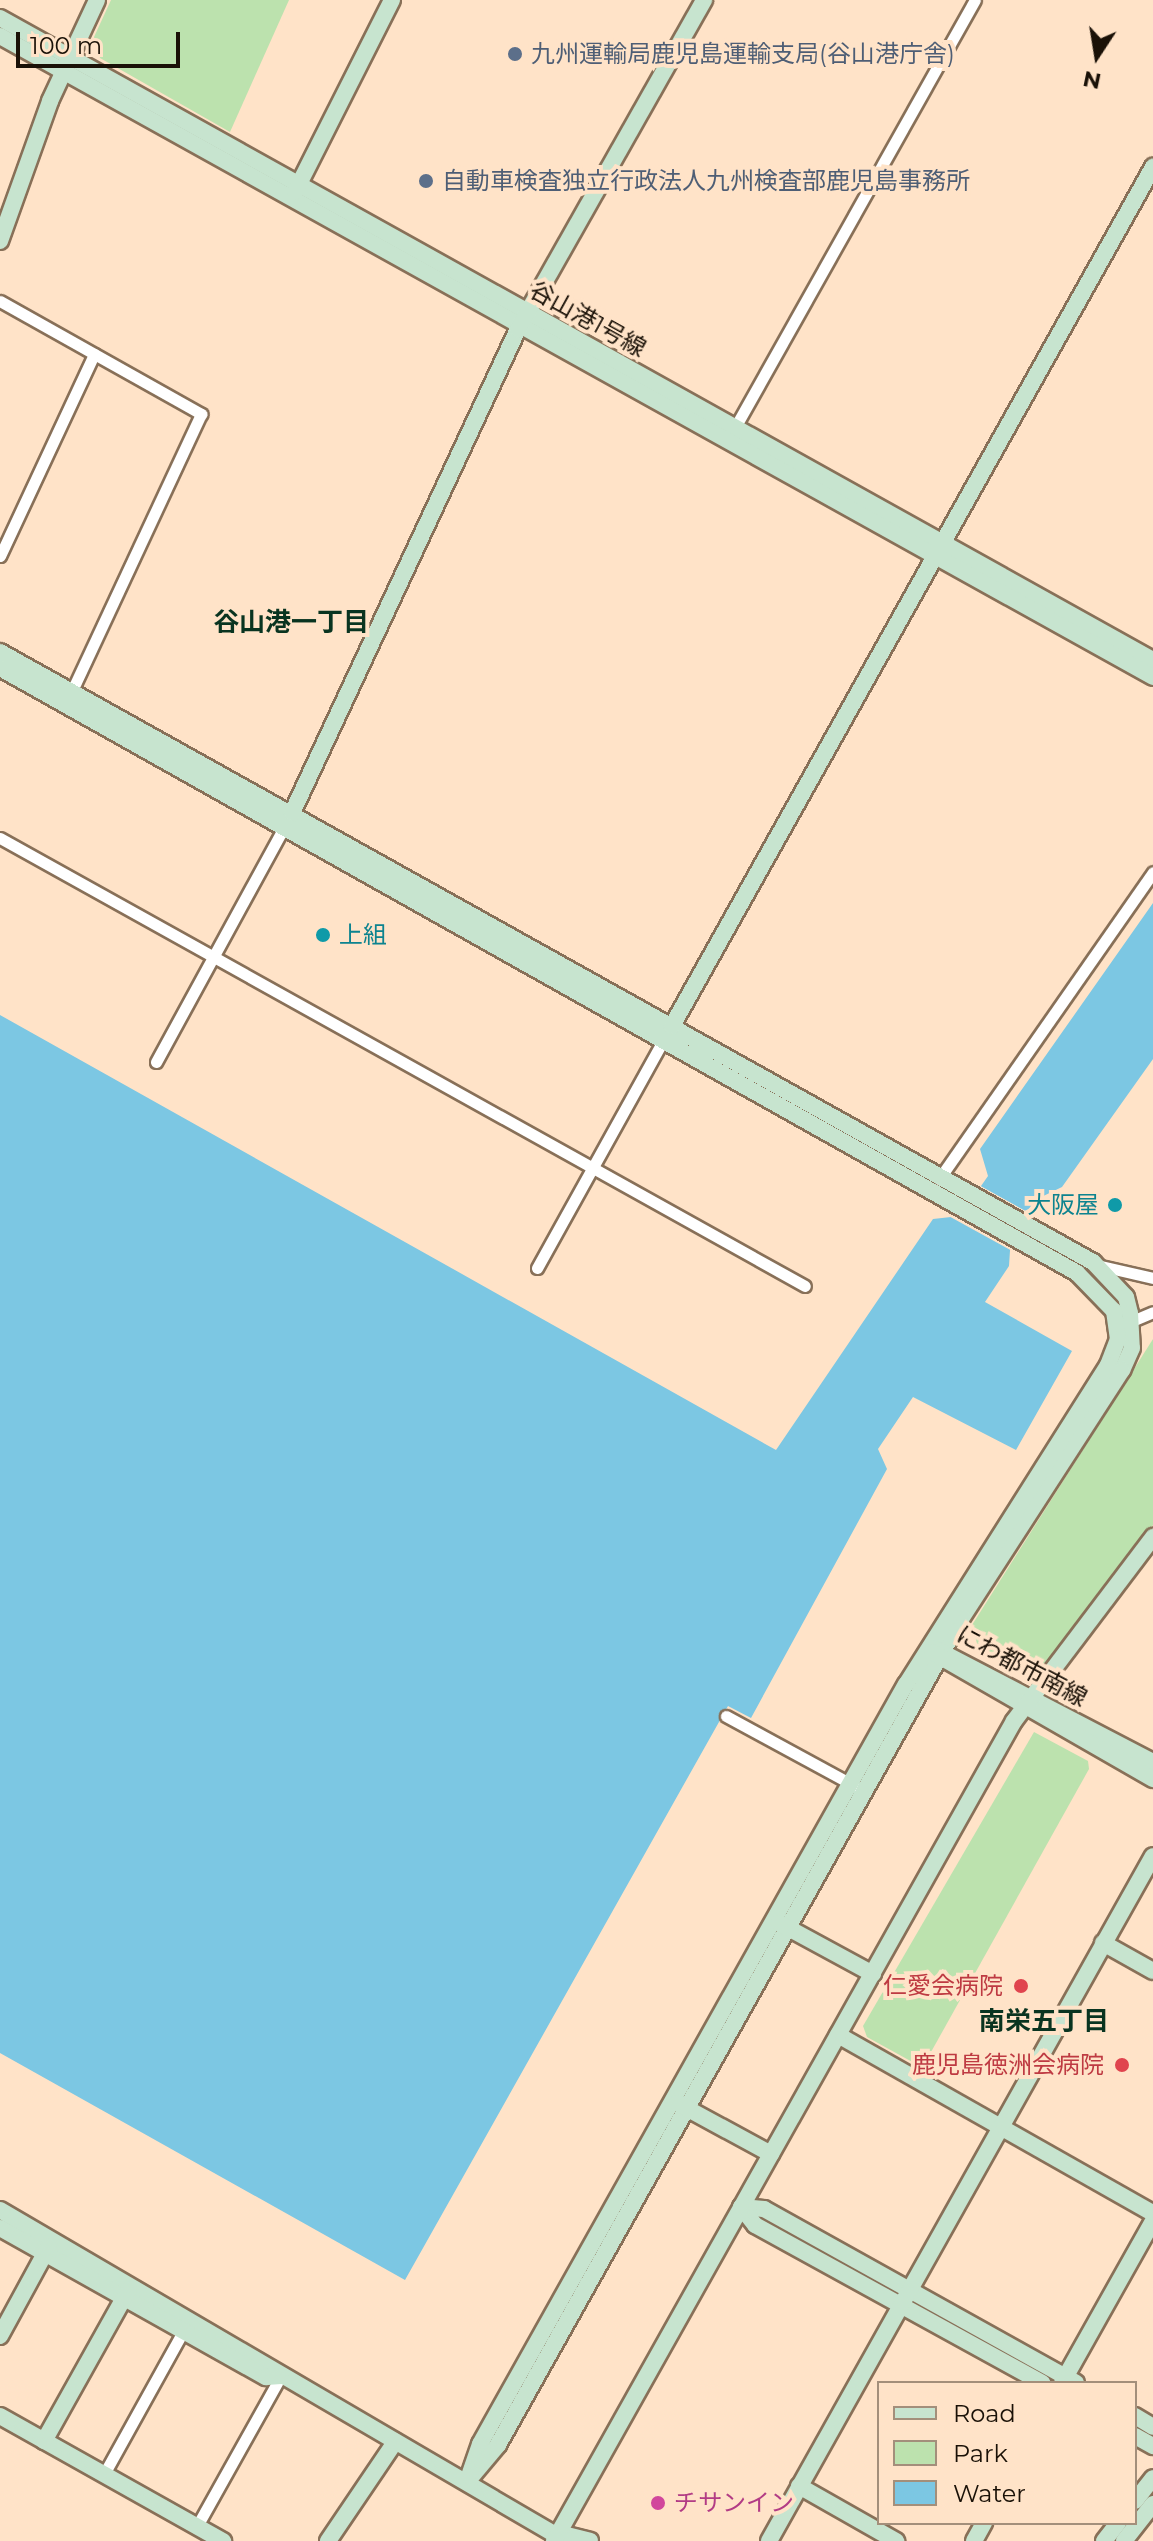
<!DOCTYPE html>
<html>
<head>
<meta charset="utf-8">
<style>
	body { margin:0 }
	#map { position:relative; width:1153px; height:2541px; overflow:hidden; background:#ffe3c8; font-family:Montserrat,"Noto Sans JP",sans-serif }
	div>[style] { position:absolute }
	.green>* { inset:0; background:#bce2ae }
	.water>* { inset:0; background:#7cc7e3 }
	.pier>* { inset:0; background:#ffe3c8 }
	.roads { filter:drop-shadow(2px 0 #887058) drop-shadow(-2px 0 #887058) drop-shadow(0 2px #887058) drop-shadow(0 -2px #887058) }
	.street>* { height:11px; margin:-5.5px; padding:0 5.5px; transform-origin:5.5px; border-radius:5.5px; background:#fff }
	.secondary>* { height:16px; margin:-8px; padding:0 8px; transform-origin:8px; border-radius:8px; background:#c7e4cf }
	.dots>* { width:22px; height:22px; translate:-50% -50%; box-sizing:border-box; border:4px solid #ffe3c8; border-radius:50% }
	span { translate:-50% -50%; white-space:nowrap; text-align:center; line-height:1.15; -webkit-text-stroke:8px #ffe3c8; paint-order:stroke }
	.service-label { font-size:24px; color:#4e5e75 }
	.left { translate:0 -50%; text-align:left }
	.street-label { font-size:24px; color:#1a1107 }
	.culture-label { font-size:24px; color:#0d838f }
	.right { translate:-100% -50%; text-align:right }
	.health-label { font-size:24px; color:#be3a42 }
	.hotel-label { font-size:24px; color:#b23c85 }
	.neighbourhood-label { font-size:26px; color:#093420; font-weight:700 }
	.legend { position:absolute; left:877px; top:2381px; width:260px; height:144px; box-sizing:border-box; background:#ffe3c8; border:2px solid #a38f7b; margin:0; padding:10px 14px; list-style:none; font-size:24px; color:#1a1107 }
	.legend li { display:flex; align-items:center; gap:16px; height:40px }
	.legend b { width:40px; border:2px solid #a38f7b }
	.north { position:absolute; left:1057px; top:16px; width:80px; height:80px; -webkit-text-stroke:6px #ffe3c8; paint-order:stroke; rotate:192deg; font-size:22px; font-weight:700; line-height:32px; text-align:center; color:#1a1107 }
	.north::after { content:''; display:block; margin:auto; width:28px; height:36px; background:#1a1107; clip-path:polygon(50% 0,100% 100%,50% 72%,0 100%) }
	.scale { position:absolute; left:16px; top:32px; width:164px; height:36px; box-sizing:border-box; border:4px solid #1a1107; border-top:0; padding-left:10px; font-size:24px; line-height:28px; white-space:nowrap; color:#1a1107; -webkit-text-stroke:6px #ffe3c8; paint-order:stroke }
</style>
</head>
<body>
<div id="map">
	<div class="green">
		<div style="clip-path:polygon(111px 0,289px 0,230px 132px,100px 58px,94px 37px)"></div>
		<div style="clip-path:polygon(1153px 1339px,1153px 1525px,1039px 1675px,1024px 1676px,979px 1651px,972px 1625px)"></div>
		<div style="clip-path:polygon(1034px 1732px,1088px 1761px,1089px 1769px,926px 2061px,916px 2064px,867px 2037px,863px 2026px)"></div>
	</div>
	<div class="water">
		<div style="clip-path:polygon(1153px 903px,1153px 1059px,1062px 1187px,1035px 1200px,1011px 1235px,1009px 1266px,985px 1302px,1072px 1351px,1016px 1450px,913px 1397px,878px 1449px,887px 1469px,751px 1718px,728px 1706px,405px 2280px,0 2053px,0 1015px,776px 1450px,933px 1219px,960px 1216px,988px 1176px,980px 1149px)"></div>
	</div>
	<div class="pier">
		<div style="clip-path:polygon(977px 1184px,1031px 1214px,1014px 1252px,945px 1214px,957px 1212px)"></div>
	</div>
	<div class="roads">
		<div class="street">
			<div style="left:0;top:301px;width:231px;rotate:29.3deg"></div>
			<div style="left:201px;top:414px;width:306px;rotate:115deg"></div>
			<div style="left:733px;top:431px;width:494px;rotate:-60.7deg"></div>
			<div style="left:0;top:556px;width:223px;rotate:-65deg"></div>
			<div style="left:0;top:838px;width:921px;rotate:29.1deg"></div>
			<div style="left:156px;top:1062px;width:271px;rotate:-61.4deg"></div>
			<div style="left:939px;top:1179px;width:374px;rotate:-55.1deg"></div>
			<div style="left:1101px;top:1266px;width:53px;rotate:13deg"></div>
			<div style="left:537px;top:1268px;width:264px;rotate:-61deg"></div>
			<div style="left:1125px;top:1324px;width:30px;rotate:-23deg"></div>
			<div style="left:726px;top:1716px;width:147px;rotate:28.5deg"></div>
			<div style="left:104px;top:2474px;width:171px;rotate:-61deg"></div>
			<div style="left:197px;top:2526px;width:172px;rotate:-60.8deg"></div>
		</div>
		<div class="secondary">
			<div style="left:0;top:18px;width:1320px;rotate:29.11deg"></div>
			<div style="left:0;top:36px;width:1319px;rotate:29.07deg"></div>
			<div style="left:295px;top:192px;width:215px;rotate:-63.2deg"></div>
			<div style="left:0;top:241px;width:149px;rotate:-70.3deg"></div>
			<div style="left:50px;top:101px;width:111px;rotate:-65deg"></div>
			<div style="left:0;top:652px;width:1252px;rotate:29.17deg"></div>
			<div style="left:1093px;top:1262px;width:48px;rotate:46.7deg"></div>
			<div style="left:1126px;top:1297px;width:16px;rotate:76deg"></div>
			<div style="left:1130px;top:1313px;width:35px;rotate:87deg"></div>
			<div style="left:1132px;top:1348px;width:24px;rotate:114deg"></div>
			<div style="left:1122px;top:1370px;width:294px;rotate:122.9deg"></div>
			<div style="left:962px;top:1617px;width:949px;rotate:119.27deg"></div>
			<div style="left:498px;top:2445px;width:48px;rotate:130deg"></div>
			<div style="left:0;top:668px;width:1235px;rotate:29.32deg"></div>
			<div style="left:1077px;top:1273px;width:53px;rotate:45.8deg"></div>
			<div style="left:1114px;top:1311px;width:28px;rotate:82deg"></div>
			<div style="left:1118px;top:1339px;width:28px;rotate:111deg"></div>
			<div style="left:1108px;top:1365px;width:378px;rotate:122.3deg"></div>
			<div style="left:906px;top:1684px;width:871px;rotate:119.27deg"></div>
			<div style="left:480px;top:2444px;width:31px;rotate:109deg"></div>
			<div style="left:292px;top:813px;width:534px;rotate:-64.97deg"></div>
			<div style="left:518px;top:329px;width:378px;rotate:-60.5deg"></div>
			<div style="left:672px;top:1026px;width:985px;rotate:-60.75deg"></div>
			<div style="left:934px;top:1648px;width:247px;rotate:27.5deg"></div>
			<div style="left:932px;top:1652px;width:255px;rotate:29.9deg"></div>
			<div style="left:779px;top:1923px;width:107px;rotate:28.5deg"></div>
			<div style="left:1103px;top:1943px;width:57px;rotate:29.2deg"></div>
			<div style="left:838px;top:2035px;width:362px;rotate:29.5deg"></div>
			<div style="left:677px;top:2103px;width:107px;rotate:28.5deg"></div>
			<div style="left:741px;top:2207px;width:23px;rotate:5deg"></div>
			<div style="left:764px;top:2209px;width:357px;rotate:29.1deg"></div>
			<div style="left:741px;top:2207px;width:23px;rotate:52deg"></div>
			<div style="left:755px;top:2225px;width:328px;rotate:28.8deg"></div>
			<div style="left:0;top:2210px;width:656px;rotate:30.32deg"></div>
			<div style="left:0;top:2228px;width:305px;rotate:29.3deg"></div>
			<div style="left:266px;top:2377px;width:15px;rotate:-4deg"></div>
			<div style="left:0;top:2336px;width:102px;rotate:-61.4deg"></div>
			<div style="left:1062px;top:2383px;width:186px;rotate:-60.7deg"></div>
			<div style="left:0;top:2416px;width:256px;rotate:29.3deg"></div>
			<div style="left:1135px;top:2416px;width:21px;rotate:31deg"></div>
			<div style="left:1135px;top:2436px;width:21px;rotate:29deg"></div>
			<div style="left:44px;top:2441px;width:174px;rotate:-60.8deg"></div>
			<div style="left:799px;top:2486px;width:112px;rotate:29.6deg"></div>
			<div style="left:1135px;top:2501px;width:29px;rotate:-52deg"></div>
			<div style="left:559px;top:2533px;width:32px;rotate:14deg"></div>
			<div style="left:328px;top:2541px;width:120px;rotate:-55.9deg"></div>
			<div style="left:554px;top:2541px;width:940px;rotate:-60.71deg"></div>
			<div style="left:1014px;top:1721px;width:231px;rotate:-52.9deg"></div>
			<div style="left:769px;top:2541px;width:785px;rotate:-60.73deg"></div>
			<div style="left:974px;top:2541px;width:21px;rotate:-61deg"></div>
			<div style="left:1104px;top:2541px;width:23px;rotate:-52deg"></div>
			<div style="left:1124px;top:2541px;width:47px;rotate:-51.9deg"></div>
		</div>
	</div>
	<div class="dots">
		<div style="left:515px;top:54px;background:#5c6f8a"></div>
		<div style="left:426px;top:181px;background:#5c6f8a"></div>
		<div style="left:323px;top:935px;background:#0f9aa8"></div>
		<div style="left:1115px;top:1205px;background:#0f9aa8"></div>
		<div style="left:1021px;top:1986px;background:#e0444e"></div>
		<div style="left:1122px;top:2065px;background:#e0444e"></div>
		<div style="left:658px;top:2503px;background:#d1479c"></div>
	</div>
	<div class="service-label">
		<span class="left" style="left:531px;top:54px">九州運輸局鹿児島運輸支局(谷山港庁舎)</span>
		<span class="left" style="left:442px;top:181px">自動車検査独立行政法人九州検査部鹿児島事務所</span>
	</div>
	<div class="street-label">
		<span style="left:588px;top:319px;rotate:29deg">谷山港1号線</span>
		<span style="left:1022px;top:1666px;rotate:28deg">にわ都市南線</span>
	</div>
	<div class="culture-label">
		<span class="left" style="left:339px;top:935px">上組</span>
		<span class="right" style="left:1099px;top:1205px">大阪屋</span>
	</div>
	<div class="health-label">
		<span class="right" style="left:1003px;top:1986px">仁愛会病院</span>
		<span class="right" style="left:1104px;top:2065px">鹿児島徳洲会病院</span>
	</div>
	<div class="hotel-label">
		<span class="left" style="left:674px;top:2503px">チサンイン</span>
	</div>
	<div class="neighbourhood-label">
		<span style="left:291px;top:623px">谷山港一丁目</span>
		<span style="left:1044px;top:2022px">南栄五丁目</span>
	</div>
	<ul class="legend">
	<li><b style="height:10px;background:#c7e4cf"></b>Road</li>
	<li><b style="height:22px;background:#bce2ae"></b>Park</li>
	<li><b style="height:22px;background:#7cc7e3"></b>Water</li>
	</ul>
	<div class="north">N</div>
	<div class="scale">100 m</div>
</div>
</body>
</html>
